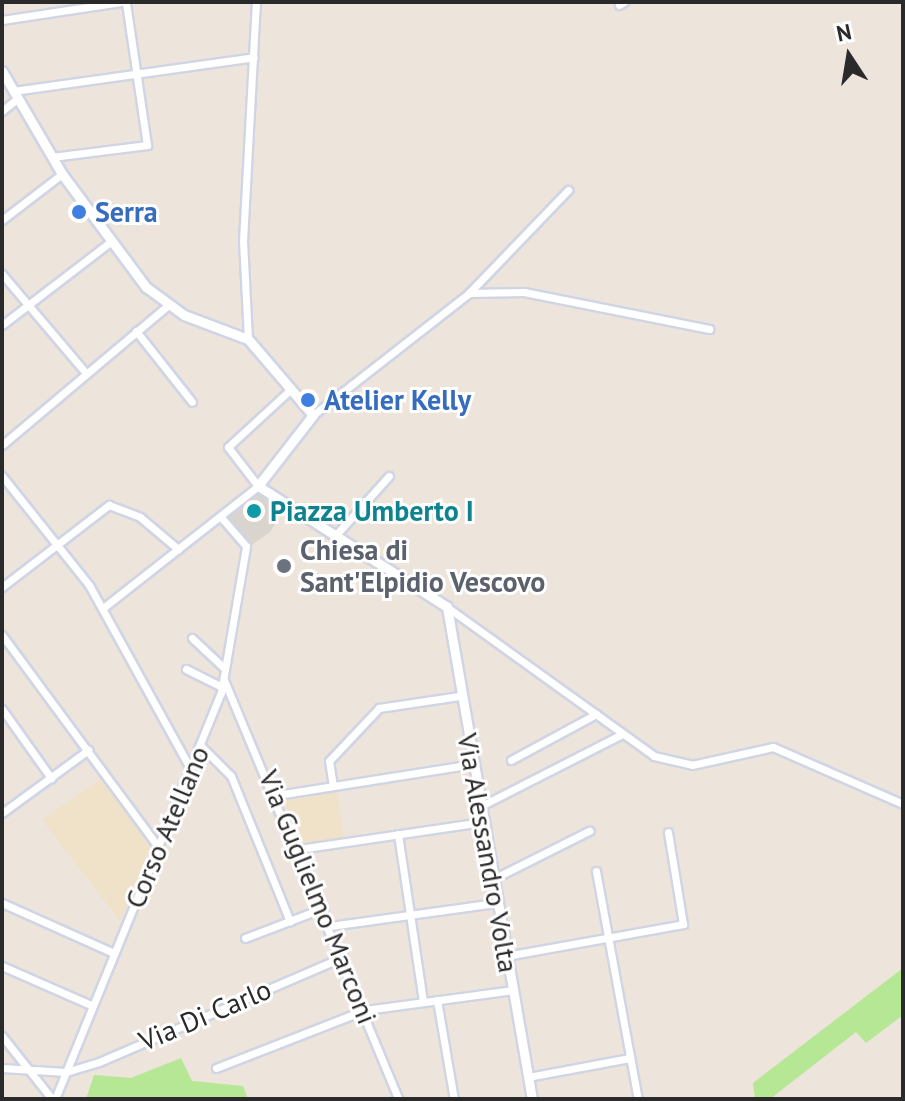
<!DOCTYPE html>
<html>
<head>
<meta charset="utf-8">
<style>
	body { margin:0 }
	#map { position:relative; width:905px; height:1101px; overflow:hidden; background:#ede4db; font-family:"PT Sans",sans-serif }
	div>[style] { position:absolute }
	.education>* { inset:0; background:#f0e1c9 }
	.green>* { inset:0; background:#b5e794 }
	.plaza>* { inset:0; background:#d9d4ce }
	.roads { filter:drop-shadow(2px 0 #d0d5e4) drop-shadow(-2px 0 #d0d5e4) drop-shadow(0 2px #d0d5e4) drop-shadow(0 -2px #d0d5e4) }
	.minor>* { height:7px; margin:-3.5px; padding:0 3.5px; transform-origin:3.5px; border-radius:3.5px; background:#fff }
	.tertiary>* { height:9px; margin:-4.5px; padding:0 4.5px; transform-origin:4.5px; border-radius:4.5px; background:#fff }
	.dots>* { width:22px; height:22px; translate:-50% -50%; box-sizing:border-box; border:4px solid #fff; border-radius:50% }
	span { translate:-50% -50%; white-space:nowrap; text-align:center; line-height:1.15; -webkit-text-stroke:6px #fff; paint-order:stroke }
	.shop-label { font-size:28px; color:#366cbe; font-weight:700 }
	.left { translate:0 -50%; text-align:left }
	.culture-label { font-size:28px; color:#0d838f; font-weight:700 }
	.worship-label { font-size:28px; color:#5b616d; font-weight:700 }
	.street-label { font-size:28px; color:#2a2a2a }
	.frame { position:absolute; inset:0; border:4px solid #2a2a2a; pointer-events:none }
	.north { position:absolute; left:809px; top:16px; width:80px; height:80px; -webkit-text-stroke:6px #fff; paint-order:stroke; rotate:348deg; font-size:22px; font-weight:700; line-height:32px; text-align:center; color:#2a2a2a }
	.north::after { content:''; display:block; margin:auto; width:28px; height:36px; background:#2a2a2a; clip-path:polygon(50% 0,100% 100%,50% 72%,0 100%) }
</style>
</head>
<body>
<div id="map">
	<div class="education">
		<div style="clip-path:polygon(102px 778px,151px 845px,120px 921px,42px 820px)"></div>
		<div style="clip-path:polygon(337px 790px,344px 839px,302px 845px,283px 800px)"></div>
	</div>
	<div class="green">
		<div style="clip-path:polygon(903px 968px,903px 1015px,866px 1043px,856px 1032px,770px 1099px,755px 1099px,753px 1083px)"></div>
		<div style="clip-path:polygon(181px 1058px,192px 1081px,243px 1086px,248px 1099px,86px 1099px,94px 1075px,131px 1078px)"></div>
	</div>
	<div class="plaza">
		<div style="clip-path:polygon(254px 485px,287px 504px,270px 532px,246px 549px,219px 518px)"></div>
	</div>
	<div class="roads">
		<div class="minor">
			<div style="left:619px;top:5px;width:6px;rotate:-31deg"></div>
			<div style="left:2px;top:20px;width:120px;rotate:-8.6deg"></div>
			<div style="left:13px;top:91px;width:243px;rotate:-8deg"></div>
			<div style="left:2px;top:111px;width:21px;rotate:-39deg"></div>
			<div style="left:52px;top:157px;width:96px;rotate:-7.2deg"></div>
			<div style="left:147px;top:145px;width:145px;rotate:-98.4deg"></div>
			<div style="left:2px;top:220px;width:76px;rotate:-37.5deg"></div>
			<div style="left:2px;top:274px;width:130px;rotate:49.7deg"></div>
			<div style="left:469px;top:293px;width:55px;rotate:-1deg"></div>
			<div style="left:524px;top:292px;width:189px;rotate:11.3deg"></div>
			<div style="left:2px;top:325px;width:136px;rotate:-37.5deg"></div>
			<div style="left:136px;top:331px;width:90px;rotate:51.7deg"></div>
			<div style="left:248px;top:339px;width:98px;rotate:-92.9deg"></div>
			<div style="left:243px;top:241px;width:239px;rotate:-86.9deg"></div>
			<div style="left:313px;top:415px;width:198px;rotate:-38deg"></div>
			<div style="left:469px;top:293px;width:143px;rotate:-46.1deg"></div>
			<div style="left:2px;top:445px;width:217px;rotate:-40.1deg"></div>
			<div style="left:2px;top:476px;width:139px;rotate:51.4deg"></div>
			<div style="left:89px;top:585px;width:209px;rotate:61.1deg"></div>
			<div style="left:334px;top:537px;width:82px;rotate:-48deg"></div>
			<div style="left:2px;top:587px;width:135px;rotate:-37.5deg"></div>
			<div style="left:109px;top:505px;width:33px;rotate:21deg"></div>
			<div style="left:140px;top:517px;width:50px;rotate:40.1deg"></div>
			<div style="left:447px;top:607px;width:255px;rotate:35.7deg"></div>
			<div style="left:654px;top:756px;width:39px;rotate:13deg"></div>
			<div style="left:692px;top:765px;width:83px;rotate:-12.5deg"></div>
			<div style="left:773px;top:747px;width:142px;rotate:23.7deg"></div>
			<div style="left:103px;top:608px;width:197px;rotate:-38.2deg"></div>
			<div style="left:258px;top:486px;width:49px;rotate:-127.6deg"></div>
			<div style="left:228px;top:447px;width:86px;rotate:-42.6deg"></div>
			<div style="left:2px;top:635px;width:260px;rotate:53.6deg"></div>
			<div style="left:192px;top:638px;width:45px;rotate:43.2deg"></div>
			<div style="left:186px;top:669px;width:40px;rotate:26.6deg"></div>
			<div style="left:224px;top:680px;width:454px;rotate:67.4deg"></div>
			<div style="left:2px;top:709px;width:85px;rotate:54.6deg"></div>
			<div style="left:201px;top:746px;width:42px;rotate:45deg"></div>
			<div style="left:231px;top:776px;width:157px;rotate:67.9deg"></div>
			<div style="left:511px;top:760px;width:97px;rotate:-28.4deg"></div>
			<div style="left:333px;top:786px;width:25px;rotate:-99deg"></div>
			<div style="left:329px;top:761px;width:73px;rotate:-46.7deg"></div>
			<div style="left:379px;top:708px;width:81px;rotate:-8.5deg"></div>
			<div style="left:277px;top:795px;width:197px;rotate:-9deg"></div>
			<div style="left:479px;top:807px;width:161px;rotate:-27deg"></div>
			<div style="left:2px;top:813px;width:107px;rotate:-36.2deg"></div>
			<div style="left:398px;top:834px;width:170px;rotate:81.5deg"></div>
			<div style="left:299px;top:849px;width:185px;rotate:-8.4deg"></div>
			<div style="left:596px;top:871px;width:232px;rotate:79.6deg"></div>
			<div style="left:491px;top:880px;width:110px;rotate:-26.6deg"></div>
			<div style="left:2px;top:903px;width:123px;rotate:24.1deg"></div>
			<div style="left:330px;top:926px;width:167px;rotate:-7.9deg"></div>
			<div style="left:245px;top:938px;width:84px;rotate:-21deg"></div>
			<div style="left:506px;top:956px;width:180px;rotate:-10.2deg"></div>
			<div style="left:683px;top:924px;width:93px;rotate:-99.3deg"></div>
			<div style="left:2px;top:966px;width:99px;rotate:23.7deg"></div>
			<div style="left:437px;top:1000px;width:100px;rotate:80.3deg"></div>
			<div style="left:2px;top:1036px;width:80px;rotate:51.6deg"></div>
			<div style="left:2px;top:1068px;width:64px;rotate:3.6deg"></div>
			<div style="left:66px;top:1072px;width:34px;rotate:-17deg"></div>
			<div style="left:99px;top:1062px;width:266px;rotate:-23.3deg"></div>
			<div style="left:216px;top:1068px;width:160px;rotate:-21.3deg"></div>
			<div style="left:365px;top:1010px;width:148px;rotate:-7.7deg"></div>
			<div style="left:528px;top:1077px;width:104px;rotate:-10.6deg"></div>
			<div style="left:55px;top:1099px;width:439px;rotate:-67.8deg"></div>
			<div style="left:221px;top:693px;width:149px;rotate:-80.3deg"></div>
			<div style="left:246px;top:546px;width:38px;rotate:-131deg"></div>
		</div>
		<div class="tertiary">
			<div style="left:2px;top:71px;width:119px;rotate:59.8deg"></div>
			<div style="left:62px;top:174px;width:141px;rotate:53.4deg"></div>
			<div style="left:146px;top:287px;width:47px;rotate:36.4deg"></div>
			<div style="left:184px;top:315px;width:68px;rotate:20.6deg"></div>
			<div style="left:248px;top:339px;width:100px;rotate:49.5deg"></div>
			<div style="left:313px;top:415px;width:90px;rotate:127.8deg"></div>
			<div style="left:258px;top:486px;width:224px;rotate:32.6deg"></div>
			<div style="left:447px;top:607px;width:499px;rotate:80.2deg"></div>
		</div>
	</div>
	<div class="dots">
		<div style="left:79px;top:212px;background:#3f7fe0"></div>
		<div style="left:308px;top:400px;background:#3f7fe0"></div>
		<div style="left:254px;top:511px;background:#0f9aa8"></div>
		<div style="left:284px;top:566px;background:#6b7280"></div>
	</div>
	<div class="shop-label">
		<span class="left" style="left:95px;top:212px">Serra</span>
		<span class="left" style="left:324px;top:400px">Atelier Kelly</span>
	</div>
	<div class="culture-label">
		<span class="left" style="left:270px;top:511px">Piazza Umberto I</span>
	</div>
	<div class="worship-label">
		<span class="left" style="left:300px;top:566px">Chiesa di<br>Sant'Elpidio Vescovo</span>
	</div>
	<div class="street-label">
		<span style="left:167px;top:827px;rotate:-67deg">Corso Atellano</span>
		<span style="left:488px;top:853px;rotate:80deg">Via Alessandro Volta</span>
		<span style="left:318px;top:897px;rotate:68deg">Via Guglielmo Marconi</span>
		<span style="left:205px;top:1015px;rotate:-23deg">Via Di Carlo</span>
	</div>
	<div class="frame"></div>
	<div class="north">N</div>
</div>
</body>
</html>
